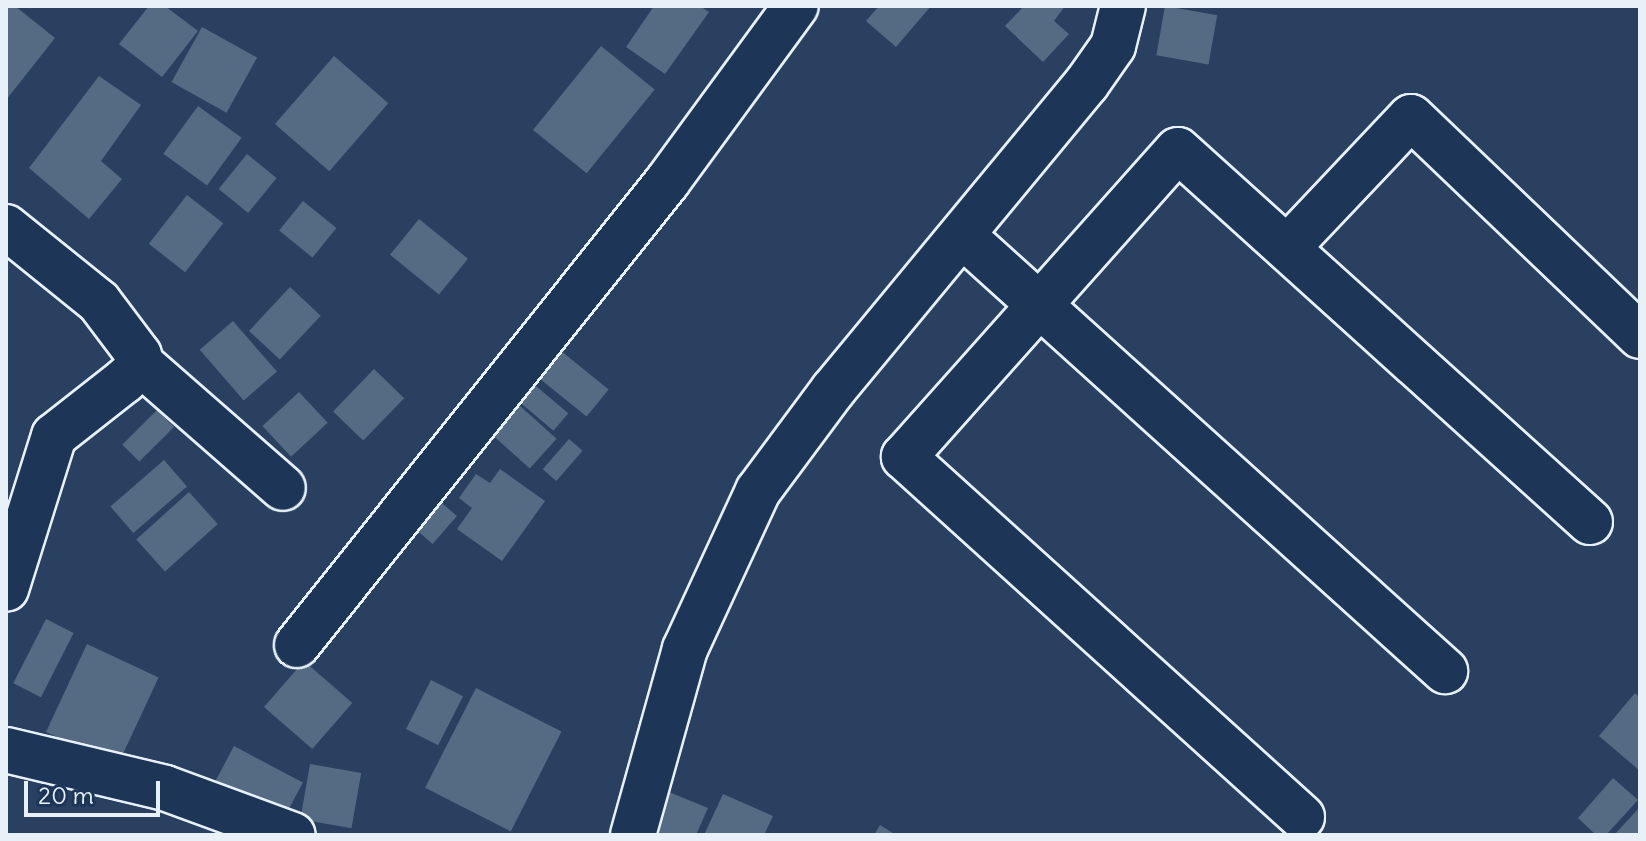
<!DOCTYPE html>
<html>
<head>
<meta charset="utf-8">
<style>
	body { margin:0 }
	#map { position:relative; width:1646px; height:841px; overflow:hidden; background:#294061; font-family:Delius,sans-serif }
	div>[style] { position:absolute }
	.building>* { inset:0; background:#556a83; transform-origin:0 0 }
	.roads { filter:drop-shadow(2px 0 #e8f1f8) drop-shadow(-2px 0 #e8f1f8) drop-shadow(0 2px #e8f1f8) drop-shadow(0 -2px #e8f1f8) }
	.minor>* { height:44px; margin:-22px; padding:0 22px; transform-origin:22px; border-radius:22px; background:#1d3557 }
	span { translate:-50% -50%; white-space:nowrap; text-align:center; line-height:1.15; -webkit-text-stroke:6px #1d3557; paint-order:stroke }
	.frame { position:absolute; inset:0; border:8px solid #e8f1f8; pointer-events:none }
	.scale { position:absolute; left:24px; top:781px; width:136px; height:36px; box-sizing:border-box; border:4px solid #e8f1f8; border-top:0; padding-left:10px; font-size:24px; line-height:28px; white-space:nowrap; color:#e8f1f8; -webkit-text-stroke:6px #1d3557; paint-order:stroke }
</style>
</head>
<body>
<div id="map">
	<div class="building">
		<div style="clip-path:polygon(6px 6px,15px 6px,55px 38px,6px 100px)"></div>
		<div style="clip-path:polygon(149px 6px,165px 6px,198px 31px,162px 77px,119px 44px)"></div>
		<div style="clip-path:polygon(654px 6px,700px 6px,709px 12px,665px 74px,626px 47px)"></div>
		<div style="clip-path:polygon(879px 6px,931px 6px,896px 47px,866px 21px)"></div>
		<div style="clip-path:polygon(1024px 6px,1065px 6px,1054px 21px,1069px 34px,1043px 62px,1005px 26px)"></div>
		<div style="left:1165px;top:6px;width:53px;height:50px;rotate:10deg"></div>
		<div style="left:202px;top:27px;width:63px;height:63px;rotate:29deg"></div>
		<div style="left:601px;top:46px;width:69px;height:108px;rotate:39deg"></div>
		<div style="left:334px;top:56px;width:72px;height:90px;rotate:41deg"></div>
		<div style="clip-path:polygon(99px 76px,141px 105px,101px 161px,122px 179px,89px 219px,29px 168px)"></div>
		<div style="left:198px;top:106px;width:54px;height:59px;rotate:36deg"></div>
		<div style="left:247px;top:154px;width:38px;height:45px;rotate:39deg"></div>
		<div style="left:187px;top:195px;width:46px;height:62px;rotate:38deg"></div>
		<div style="left:303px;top:201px;width:43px;height:38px;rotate:39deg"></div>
		<div style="left:419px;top:219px;width:63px;height:46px;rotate:39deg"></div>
		<div style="left:290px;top:287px;width:42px;height:60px;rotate:43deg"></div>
		<div style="left:233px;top:321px;width:67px;height:44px;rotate:49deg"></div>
		<div style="left:555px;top:346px;width:69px;height:35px;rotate:39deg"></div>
		<div style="left:374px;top:369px;width:42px;height:59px;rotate:44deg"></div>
		<div style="left:530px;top:381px;width:50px;height:23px;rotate:40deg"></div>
		<div style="left:299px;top:392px;width:42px;height:50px;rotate:47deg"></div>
		<div style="left:509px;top:396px;width:64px;height:40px;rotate:42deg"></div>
		<div style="left:157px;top:410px;width:24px;height:49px;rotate:45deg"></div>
		<div style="left:569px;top:439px;width:18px;height:40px;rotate:41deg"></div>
		<div style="left:164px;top:460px;width:35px;height:71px;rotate:49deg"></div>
		<div style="clip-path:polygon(500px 469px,545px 501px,502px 561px,457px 529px,472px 508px,459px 498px,476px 474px,490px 483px)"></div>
		<div style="left:189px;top:492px;width:43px;height:71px;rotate:48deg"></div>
		<div style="left:435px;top:497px;width:29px;height:37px;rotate:41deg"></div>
		<div style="left:46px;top:619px;width:31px;height:72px;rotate:27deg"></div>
		<div style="left:87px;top:644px;width:79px;height:97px;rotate:25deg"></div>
		<div style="left:304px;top:661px;width:64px;height:61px;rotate:41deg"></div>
		<div style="left:431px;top:680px;width:36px;height:55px;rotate:27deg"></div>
		<div style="left:476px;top:688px;width:96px;height:112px;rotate:27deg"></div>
		<div style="clip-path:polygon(1635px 693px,1640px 698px,1640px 771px,1599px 736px)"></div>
		<div style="left:234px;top:746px;width:78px;height:43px;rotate:28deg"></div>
		<div style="left:310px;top:764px;width:52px;height:56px;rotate:10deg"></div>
		<div style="clip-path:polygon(1613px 778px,1638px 800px,1606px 835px,1596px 835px,1578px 818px)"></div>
		<div style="clip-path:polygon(669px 792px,708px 808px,696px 835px,651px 835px)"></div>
		<div style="clip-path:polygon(723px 794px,773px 816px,764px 835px,704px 835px)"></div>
		<div style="clip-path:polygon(1640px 807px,1640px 835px,1614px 835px)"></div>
		<div style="clip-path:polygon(880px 825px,896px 835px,874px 835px)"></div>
	</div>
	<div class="roads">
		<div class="minor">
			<div style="left:6px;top:227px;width:119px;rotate:38.9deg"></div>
			<div style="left:99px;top:302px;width:66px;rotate:53deg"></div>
			<div style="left:139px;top:355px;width:15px;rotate:101deg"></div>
			<div style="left:136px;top:370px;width:16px;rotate:137deg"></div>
			<div style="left:124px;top:381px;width:89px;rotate:141.8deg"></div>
			<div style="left:54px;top:436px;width:160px;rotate:107.4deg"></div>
			<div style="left:962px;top:235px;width:651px;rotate:42.07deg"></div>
			<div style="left:1287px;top:248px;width:180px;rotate:-46.6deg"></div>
			<div style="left:1411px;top:117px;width:317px;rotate:43.7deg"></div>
			<div style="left:139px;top:362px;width:191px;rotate:41.2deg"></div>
			<div style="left:297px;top:645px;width:593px;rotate:-51.37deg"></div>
			<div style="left:667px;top:182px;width:218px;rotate:-53.8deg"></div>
			<div style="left:6px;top:750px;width:163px;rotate:13.4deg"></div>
			<div style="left:165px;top:788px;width:136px;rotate:20.2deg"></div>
			<div style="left:1302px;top:817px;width:537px;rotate:-137.87deg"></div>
			<div style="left:904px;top:457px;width:411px;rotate:-48.3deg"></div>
			<div style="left:1178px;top:150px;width:555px;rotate:42.08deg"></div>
			<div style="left:633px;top:835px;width:193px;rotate:-74.4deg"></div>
			<div style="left:685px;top:649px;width:174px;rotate:-65.2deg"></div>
			<div style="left:758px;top:491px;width:126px;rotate:-53.4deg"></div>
			<div style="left:833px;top:390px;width:398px;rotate:-50.4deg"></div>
			<div style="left:1087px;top:83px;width:45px;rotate:-54.9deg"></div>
			<div style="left:1113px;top:46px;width:41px;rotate:-76deg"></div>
		</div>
	</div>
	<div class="frame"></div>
	<div class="scale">20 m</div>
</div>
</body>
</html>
